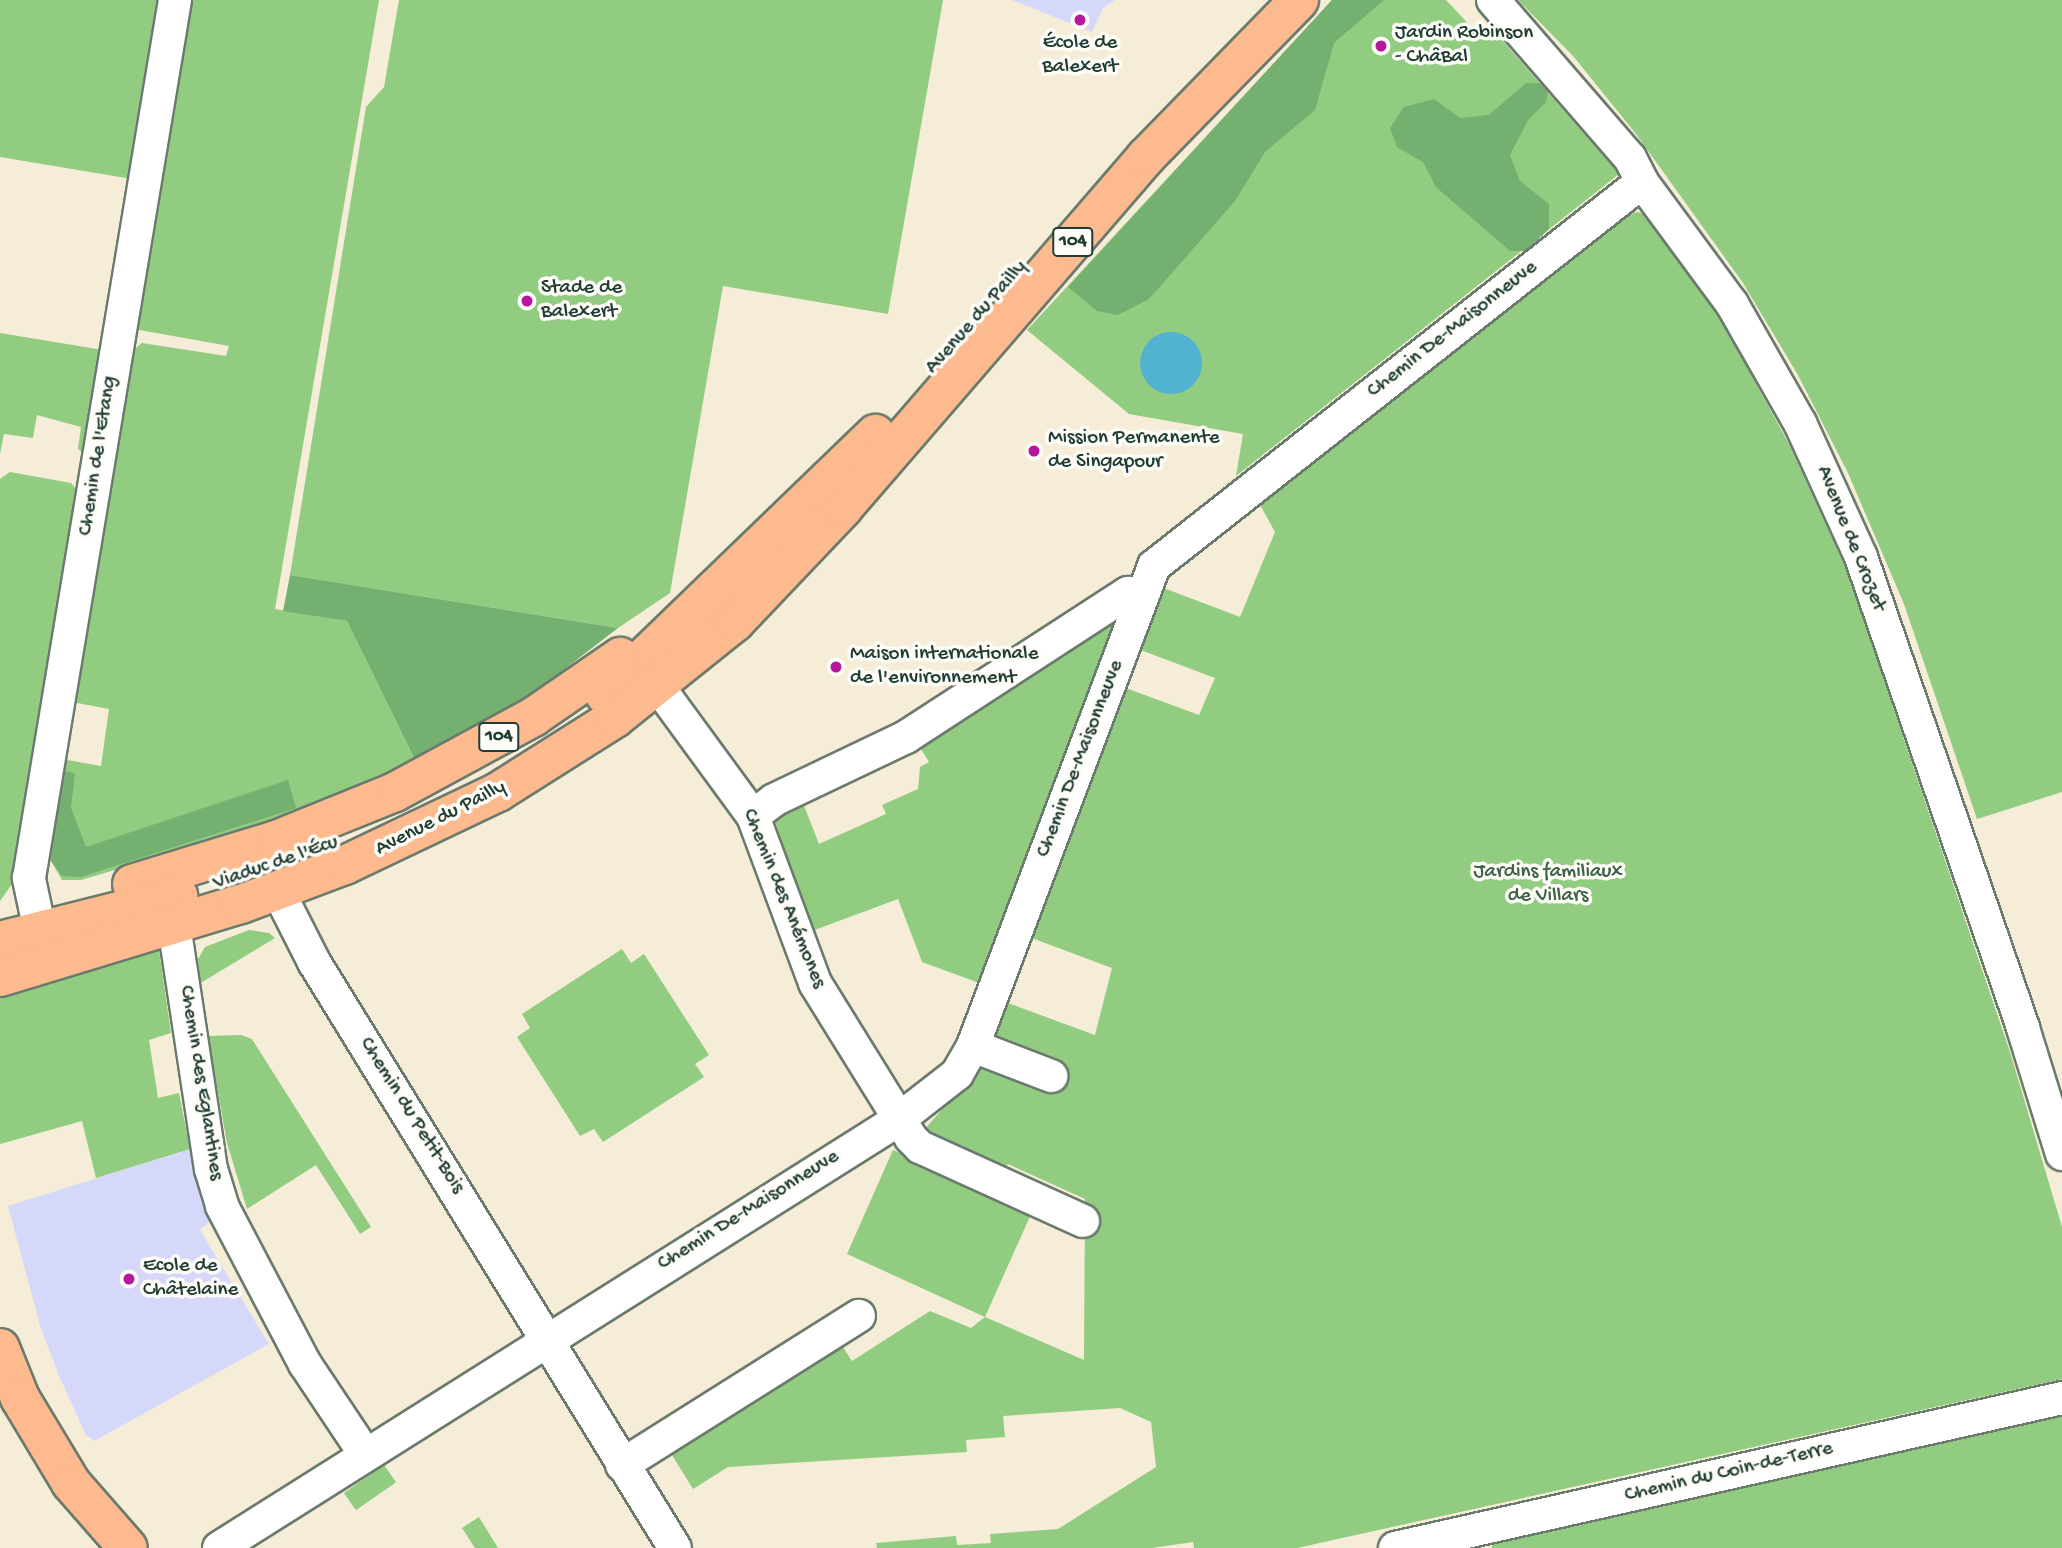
<!DOCTYPE html>
<html>
<head>
<meta charset="utf-8">
<style>
	body { margin:0 }
	#map { position:relative; width:2062px; height:1548px; overflow:hidden; background:#f5edd8; font-family:"Gochi Hand",sans-serif }
	div>[style] { position:absolute }
	.built>* { inset:0; background:#d5d8f9 }
	.green>* { inset:0; background:#91cc81; transform-origin:0 0 }
	.forest>* { inset:0; background:#74b06f }
	.water>* { inset:0; background:#52b3d0 }
	.round { border-radius:50% }
	.roads { filter:drop-shadow(2px 0 #6a7b6d) drop-shadow(-2px 0 #6a7b6d) drop-shadow(0 2px #6a7b6d) drop-shadow(0 -2px #6a7b6d) }
	.minor>* { height:32px; margin:-16px; padding:0 16px; transform-origin:16px; border-radius:16px; background:#fff }
	.major>* { height:38px; margin:-19px; padding:0 19px; transform-origin:19px; border-radius:19px; background:#fcba8e }
	.dots>* { width:19px; height:19px; translate:-50% -50%; box-sizing:border-box; border:4px solid #fdfcf7; border-radius:50% }
	span { translate:-50% -50%; white-space:nowrap; text-align:center; line-height:1.15; -webkit-text-stroke:7px #fdfcf7; paint-order:stroke }
	.shield-label span { padding:2px 5px; background:#fdfcf7; border:2px solid; border-radius:5px; -webkit-text-stroke-width:0 }
	.shield-label { font-size:19px; color:#1f3d34; font-weight:700 }
	.poi-label { font-size:21px; color:#1f3d34 }
	.left { translate:0 -50%; text-align:left }
	.street-label { font-size:21px; color:#1f3d34 }
	.park-label { font-size:21px; color:#3c6147 }
</style>
</head>
<body>
<div id="map">
	<div class="built">
		<div style="clip-path:polygon(1012px 0,1115px 0,1103px 8px,1092px 32px)"></div>
		<div style="clip-path:polygon(190px 1149px,209px 1222px,200px 1230px,269px 1344px,94px 1441px,86px 1435px,60px 1378px,41px 1329px,8px 1206px)"></div>
	</div>
	<div class="green">
		<div style="clip-path:polygon(0 0,162px 0,132px 179px,0 157px)"></div>
		<div style="clip-path:polygon(190px 0,379px 0,275px 609px,347px 621px,417px 764px,306px 813px,81px 880px,62px 880px,48px 856px,62px 759px,101px 766px,109px 709px,72px 702px,131px 352px,142px 343px,226px 356px,229px 346px,134px 329px)"></div>
		<div style="clip-path:polygon(399px 0,943px 0,888px 314px,723px 286px,670px 593px,618px 628px,290px 575px,366px 107px,384px 87px)"></div>
		<div style="clip-path:polygon(1332px 0,1446px 0,1477px 33px,1488px 24px,1619px 174px,1236px 476px,1243px 434px,1129px 414px,1027px 330px)"></div>
		<div style="clip-path:polygon(1518px 0,2062px 0,2062px 792px,1977px 819px,1904px 604px,1848px 473px,1798px 375px,1743px 283px,1636px 134px,1574px 57px)"></div>
		<div style="clip-path:polygon(1637px 212px,1649px 215px,1686px 255px,1679px 261px,1720px 318px,1789px 444px,1847px 571px,2010px 1052px,2062px 1227px,2062px 1379px,1297px 1548px,1194px 1548px,1193px 1542px,1152px 1548px,877px 1548px,876px 1543px,956px 1536px,957px 1545px,991px 1543px,990px 1534px,1058px 1529px,1156px 1467px,1151px 1422px,1120px 1408px,1003px 1416px,1005px 1437px,966px 1440px,967px 1452px,728px 1467px,693px 1489px,667px 1447px,839px 1341px,852px 1361px,930px 1311px,971px 1328px,985px 1317px,847px 1254px,893px 1150px,1032px 1212px,985px 1317px,1084px 1360px,1085px 1199px,1008px 1164px,1005px 1170px,927px 1137px,923px 1131px,978px 1069px,1005px 1002px,1095px 1035px,1112px 968px,1029px 937px,1123px 687px,1199px 715px,1215px 678px,1138px 649px,1161px 587px,1240px 617px,1275px 532px,1259px 503px,1626px 216px)"></div>
		<div style="clip-path:polygon(0 333px,103px 350px,85px 455px,78px 449px,81px 427px,37px 415px,33px 438px,4px 434px,0 454px)"></div>
		<div style="clip-path:polygon(10px 472px,71px 483px,79px 493px,12px 884px,0 901px,0 479px)"></div>
		<div style="clip-path:polygon(1112px 614px,1119px 620px,982px 984px,922px 962px,898px 899px,812px 931px,773px 815px,801px 798px,819px 844px,886px 814px,882px 805px,918px 789px,920px 767px,929px 762px,916px 741px)"></div>
		<div style="clip-path:polygon(249px 930px,269px 933px,275px 938px,199px 984px,198px 959px,205px 947px)"></div>
		<div style="clip-path:polygon(622px 949px,631px 963px,644px 954px,709px 1055px,695px 1064px,704px 1077px,603px 1142px,594px 1129px,580px 1136px,517px 1037px,530px 1028px,522px 1014px)"></div>
		<div style="clip-path:polygon(159px 950px,171px 1033px,149px 1040px,158px 1098px,179px 1093px,190px 1149px,96px 1178px,82px 1121px,0 1144px,0 994px)"></div>
		<div style="clip-path:polygon(241px 1035px,252px 1039px,371px 1227px,360px 1234px,316px 1165px,247px 1209px,227px 1143px,208px 1036px)"></div>
		<div style="clip-path:polygon(2062px 1416px,2062px 1548px,1492px 1548px,1492px 1541px)"></div>
		<div style="left:384px;top:1465px;width:21px;height:49px;rotate:55deg"></div>
		<div style="clip-path:polygon(479px 1517px,498px 1548px,475px 1548px,462px 1528px)"></div>
	</div>
	<div class="forest">
		<div style="clip-path:polygon(1332px 0,1384px 0,1334px 43px,1315px 110px,1265px 152px,1235px 201px,1149px 299px,1118px 315px,1097px 311px,1068px 287px)"></div>
		<div style="clip-path:polygon(1526px 83px,1540px 83px,1548px 92px,1546px 102px,1528px 120px,1510px 155px,1520px 181px,1549px 204px,1549px 229px,1526px 251px,1510px 251px,1436px 187px,1423px 162px,1397px 147px,1390px 128px,1404px 107px,1434px 99px,1460px 118px,1489px 115px)"></div>
		<div style="clip-path:polygon(290px 575px,618px 628px,527px 698px,417px 764px,347px 621px,283px 611px)"></div>
		<div style="clip-path:polygon(63px 771px,75px 773px,71px 808px,86px 847px,288px 780px,296px 808px,81px 877px,62px 876px,51px 861px)"></div>
	</div>
	<div class="water">
		<div class="round" style="left:1140px;top:332px;width:62px;height:62px"></div>
	</div>
	<div class="roads">
		<div class="minor">
			<div style="left:1493px;top:0;width:209px;rotate:49.1deg"></div>
			<div style="left:1630px;top:158px;width:27px;rotate:63deg"></div>
			<div style="left:1642px;top:182px;width:152px;rotate:53.6deg"></div>
			<div style="left:1732px;top:304px;width:137px;rotate:60.3deg"></div>
			<div style="left:1800px;top:423px;width:147px;rotate:65.5deg"></div>
			<div style="left:1861px;top:557px;width:498px;rotate:71deg"></div>
			<div style="left:2023px;top:1028px;width:132px;rotate:72.8deg"></div>
			<div style="left:657px;top:685px;width:162px;rotate:53.8deg"></div>
			<div style="left:753px;top:816px;width:178px;rotate:69.6deg"></div>
			<div style="left:815px;top:983px;width:182px;rotate:58.2deg"></div>
			<div style="left:911px;top:1138px;width:13px;rotate:45deg"></div>
			<div style="left:920px;top:1147px;width:179px;rotate:24.4deg"></div>
			<div style="left:753px;top:816px;width:26px;rotate:-37deg"></div>
			<div style="left:774px;top:800px;width:146px;rotate:-25.5deg"></div>
			<div style="left:906px;top:737px;width:265px;rotate:-33deg"></div>
			<div style="left:1128px;top:593px;width:15px;rotate:8deg"></div>
			<div style="left:278px;top:891px;width:80px;rotate:63.1deg"></div>
			<div style="left:314px;top:962px;width:688px;rotate:58.37deg"></div>
			<div style="left:36px;top:912px;width:35px;rotate:-102deg"></div>
			<div style="left:29px;top:878px;width:890px;rotate:-80.56deg"></div>
			<div style="left:174px;top:925px;width:247px;rotate:81.4deg"></div>
			<div style="left:211px;top:1169px;width:39px;rotate:73deg"></div>
			<div style="left:222px;top:1206px;width:178px;rotate:62.3deg"></div>
			<div style="left:305px;top:1364px;width:108px;rotate:56.3deg"></div>
			<div style="left:973px;top:1046px;width:84px;rotate:21deg"></div>
			<div style="left:622px;top:1465px;width:280px;rotate:-32.2deg"></div>
			<div style="left:219px;top:1548px;width:803px;rotate:-32.22deg"></div>
			<div style="left:898px;top:1120px;width:75px;rotate:-37.9deg"></div>
			<div style="left:957px;top:1074px;width:32px;rotate:-60deg"></div>
			<div style="left:973px;top:1046px;width:513px;rotate:-69.34deg"></div>
			<div style="left:1154px;top:566px;width:621px;rotate:-38.2deg"></div>
			<div style="left:1395px;top:1548px;width:684px;rotate:-12.67deg"></div>
		</div>
		<div class="major">
			<div style="left:605px;top:695px;width:376px;rotate:-44deg"></div>
			<div style="left:132px;top:884px;width:151px;rotate:-17deg"></div>
			<div style="left:276px;top:840px;width:128px;rotate:-22deg"></div>
			<div style="left:395px;top:792px;width:157px;rotate:-28.5deg"></div>
			<div style="left:533px;top:717px;width:106px;rotate:-34.6deg"></div>
			<div style="left:0;top:941px;width:184px;rotate:-14.2deg"></div>
			<div style="left:0;top:977px;width:252px;rotate:-16.9deg"></div>
			<div style="left:241px;top:904px;width:111px;rotate:-20.6deg"></div>
			<div style="left:345px;top:865px;width:170px;rotate:-25.5deg"></div>
			<div style="left:498px;top:792px;width:138px;rotate:-32.3deg"></div>
			<div style="left:615px;top:718px;width:154px;rotate:-38.7deg"></div>
			<div style="left:735px;top:622px;width:157px;rotate:-46.5deg"></div>
			<div style="left:843px;top:508px;width:464px;rotate:-49.2deg"></div>
			<div style="left:1146px;top:157px;width:219px;rotate:-45.7deg"></div>
			<div style="left:0;top:1348px;width:54px;rotate:68.2deg"></div>
			<div style="left:20px;top:1398px;width:99px;rotate:59deg"></div>
			<div style="left:71px;top:1483px;width:86px;rotate:48.8deg"></div>
		</div>
	</div>
	<div class="dots">
		<div style="left:1080px;top:20px;background:#b5179e"></div>
		<div style="left:1381px;top:46px;background:#b5179e"></div>
		<div style="left:527px;top:301px;background:#b5179e"></div>
		<div style="left:1034px;top:451px;background:#b5179e"></div>
		<div style="left:836px;top:667px;background:#b5179e"></div>
		<div style="left:129px;top:1279px;background:#b5179e"></div>
	</div>
	<div class="shield-label">
		<span style="left:1073px;top:242px">104</span>
		<span style="left:499px;top:737px">104</span>
	</div>
	<div class="poi-label">
		<span class="left" style="left:1395px;top:46px">Jardin Robinson<br>- ChâBal</span>
		<span style="left:1080px;top:56px">École de<br>Balexert</span>
		<span class="left" style="left:541px;top:301px">Stade de<br>Balexert</span>
		<span class="left" style="left:1048px;top:451px">Mission Permanente<br>de Singapour</span>
		<span class="left" style="left:850px;top:667px">Maison internationale<br>de l'environnement</span>
		<span class="left" style="left:143px;top:1279px">Ecole de<br>Châtelaine</span>
	</div>
	<div class="street-label">
		<span style="left:977px;top:318px;rotate:-49deg">Avenue du Pailly</span>
		<span style="left:1453px;top:330px;rotate:-38deg">Chemin De-Maisonneuve</span>
		<span style="left:99px;top:456px;rotate:-81deg">Chemin de l'Etang</span>
		<span style="left:1850px;top:539px;rotate:68deg">Avenue de Crozet</span>
		<span style="left:1081px;top:759px;rotate:-69deg">Chemin De-Maisonneuve</span>
		<span style="left:441px;top:819px;rotate:-27deg">Avenue du Pailly</span>
		<span style="left:276px;top:864px;rotate:-19deg">Viaduc de l'Écu</span>
		<span style="left:783px;top:899px;rotate:68deg">Chemin des Anémones</span>
		<span style="left:200px;top:1083px;rotate:81deg">Chemin des Eglantines</span>
		<span style="left:411px;top:1116px;rotate:58deg">Chemin du Petit-Bois</span>
		<span style="left:749px;top:1211px;rotate:-32deg">Chemin De-Maisonneuve</span>
		<span style="left:1729px;top:1473px;rotate:-13deg">Chemin du Coin-de-Terre</span>
	</div>
	<div class="park-label">
		<span style="left:1548px;top:885px">Jardins familiaux<br>de Villars</span>
	</div>
</div>
</body>
</html>
